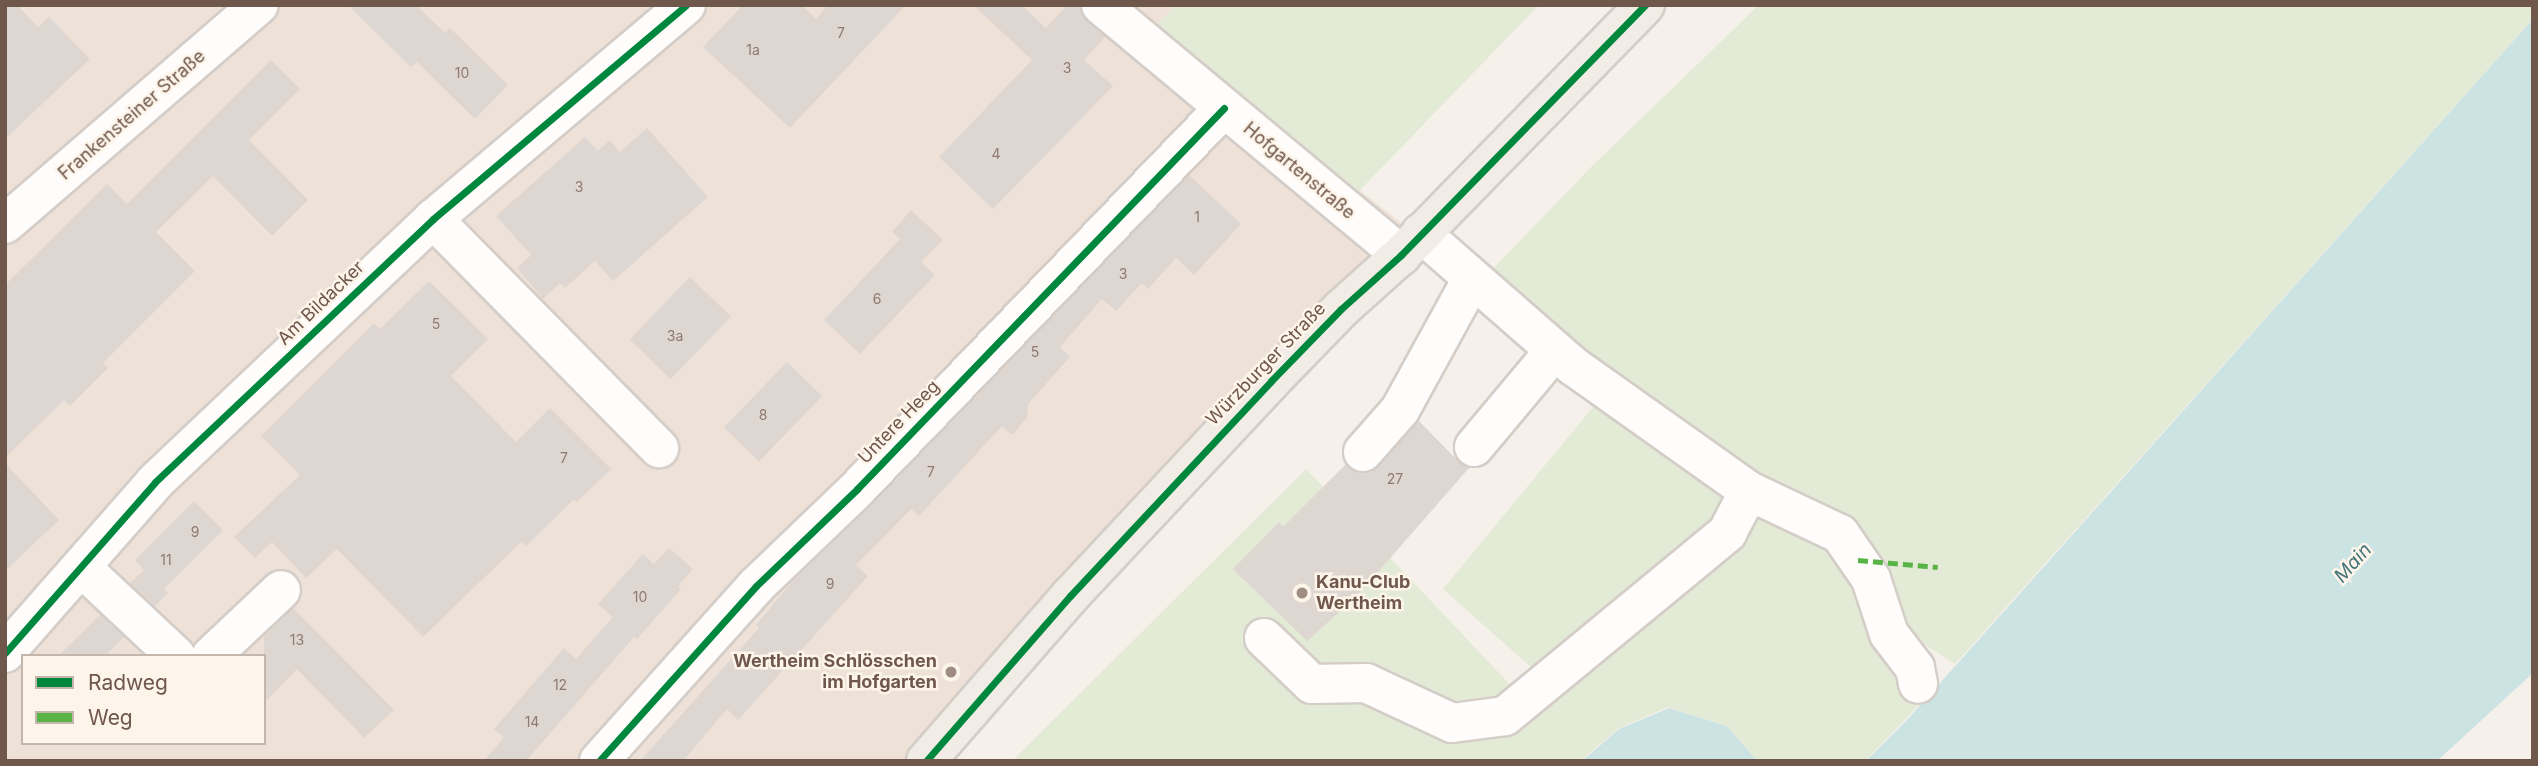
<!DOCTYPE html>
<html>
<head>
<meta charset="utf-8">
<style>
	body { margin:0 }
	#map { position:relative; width:2538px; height:766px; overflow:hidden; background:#f5f0ea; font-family:Inter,sans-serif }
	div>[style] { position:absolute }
	.residential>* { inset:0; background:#eee2d8 }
	.green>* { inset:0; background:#e3ead5 }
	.water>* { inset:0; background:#cce3e4 }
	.building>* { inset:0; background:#ded6d0; transform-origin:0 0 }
	.roads { filter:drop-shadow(2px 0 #d4cdc8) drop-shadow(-2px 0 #d4cdc8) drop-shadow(0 2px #d4cdc8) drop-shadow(0 -2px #d4cdc8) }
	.minor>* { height:38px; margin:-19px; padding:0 19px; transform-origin:19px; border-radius:19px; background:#fefdfc }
	.major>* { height:38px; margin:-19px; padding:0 19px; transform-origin:19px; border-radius:19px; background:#f1ece5 }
	.quiet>* { height:5px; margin-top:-2.5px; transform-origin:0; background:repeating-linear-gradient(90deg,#59b447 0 10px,transparent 0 15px) }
	.cycleway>* { height:7px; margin:-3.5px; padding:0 3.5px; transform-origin:3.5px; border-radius:3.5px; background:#00873e }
	.dots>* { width:19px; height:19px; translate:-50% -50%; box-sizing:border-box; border:4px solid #fdf5ea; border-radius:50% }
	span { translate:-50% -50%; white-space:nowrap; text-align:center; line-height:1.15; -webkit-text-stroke:5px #fdf5ea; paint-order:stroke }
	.number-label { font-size:14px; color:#8e7a70 }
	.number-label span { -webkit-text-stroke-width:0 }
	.street-label { font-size:18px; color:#70574c }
	.poi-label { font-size:18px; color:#70574c; font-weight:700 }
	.left { translate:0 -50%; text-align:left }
	.right { translate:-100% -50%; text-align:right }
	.water-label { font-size:19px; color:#45757b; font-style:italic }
	.frame { position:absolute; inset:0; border:7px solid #70574c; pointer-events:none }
	.legend { position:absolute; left:21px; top:654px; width:245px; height:91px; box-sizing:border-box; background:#fdf5ea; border:2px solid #c5b6ab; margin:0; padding:9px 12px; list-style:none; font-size:21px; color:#70574c }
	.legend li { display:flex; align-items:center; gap:14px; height:35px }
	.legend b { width:35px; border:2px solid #c5b6ab }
</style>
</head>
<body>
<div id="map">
	<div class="residential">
		<div style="clip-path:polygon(evenodd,5px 5px,1176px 5px,1154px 30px,1408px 228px,913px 761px,5px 761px,5px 5px,23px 656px,264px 656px,264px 743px,23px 743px,23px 656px)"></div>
	</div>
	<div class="green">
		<div style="clip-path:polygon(1176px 5px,1539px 5px,1358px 192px,1153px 29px)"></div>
		<div style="clip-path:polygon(1759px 5px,2533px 5px,2533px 19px,1955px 664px,1921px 642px,1901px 688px,1921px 703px,1865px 761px,1757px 761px,1727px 726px,1668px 707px,1619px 728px,1580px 761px,1012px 761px,1306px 469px,1537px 713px,1559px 692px,1443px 589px,1617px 378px,1489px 273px,1591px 167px)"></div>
	</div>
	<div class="water">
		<div style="clip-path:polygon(2533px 19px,2533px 673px,2437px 761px,1866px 761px,1907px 720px)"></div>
		<div style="clip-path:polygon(1669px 708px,1727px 726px,1757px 761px,1582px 761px,1619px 729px)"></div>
	</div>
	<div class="building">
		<div style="clip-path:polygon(5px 5px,17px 5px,38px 27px,49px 17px,90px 59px,5px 139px)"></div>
		<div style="clip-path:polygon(348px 5px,416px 5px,445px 33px,450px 28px,508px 85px,475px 119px,417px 62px,411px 67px)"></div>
		<div style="clip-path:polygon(743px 5px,802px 5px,816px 19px,828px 5px,906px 5px,790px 128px,703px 47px)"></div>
		<div style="clip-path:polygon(973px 5px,1021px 5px,1046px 28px,1067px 5px,1080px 5px,1087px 21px,1105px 37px,1084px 60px,1113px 86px,993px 209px,939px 157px,1032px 60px)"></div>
		<div style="clip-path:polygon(271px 60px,300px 89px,249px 140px,308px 200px,272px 236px,213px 176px,156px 232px,195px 271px,103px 363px,108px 368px,70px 406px,64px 400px,5px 458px,5px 285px,107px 184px,127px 204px)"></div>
		<div style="clip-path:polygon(647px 128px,708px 197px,613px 281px,595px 261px,565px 288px,560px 283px,543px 299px,517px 268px,531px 255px,496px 216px,585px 137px,598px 151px,610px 140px,620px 152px)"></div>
		<div style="clip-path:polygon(1189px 175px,1241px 224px,1194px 275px,1176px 258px,1148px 289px,1142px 283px,1116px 311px,1102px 299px,1060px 347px,1070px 357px,1028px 404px,1027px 418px,1012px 435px,1002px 426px,919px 516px,911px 509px,856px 565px,868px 576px,738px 720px,727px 709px,683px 761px,640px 761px,759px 628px,756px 625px,790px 584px,873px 504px)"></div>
		<div style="clip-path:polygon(911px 210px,943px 240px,921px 262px,935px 275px,860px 354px,824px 320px,900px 239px,892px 232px)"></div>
		<div style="left:690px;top:277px;width:57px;height:87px;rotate:44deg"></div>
		<div style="clip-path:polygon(429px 281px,488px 339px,451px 376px,516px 442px,550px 408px,611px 469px,577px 502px,574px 499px,526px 546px,521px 542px,423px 637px,337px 549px,306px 578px,272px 542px,255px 558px,234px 537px,300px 475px,261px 436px,374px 323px,380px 329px)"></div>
		<div style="left:787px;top:362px;width:49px;height:91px;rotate:44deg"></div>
		<div style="clip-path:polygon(1419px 421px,1460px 463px,1469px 468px,1356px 597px,1307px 641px,1233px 569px,1279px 522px,1283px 527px,1346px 464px,1358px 473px,1371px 472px)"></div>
		<div style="clip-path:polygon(5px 463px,59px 520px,5px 571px)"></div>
		<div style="clip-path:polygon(194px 501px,223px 530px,164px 589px,168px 593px,155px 606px,130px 583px,144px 570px,135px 560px)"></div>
		<div style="clip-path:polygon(669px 548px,693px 569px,678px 586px,681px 589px,637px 639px,634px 637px,526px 761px,484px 761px,504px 737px,494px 729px,564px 648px,576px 659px,613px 617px,598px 604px,643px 554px,654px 564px)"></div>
		<div style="clip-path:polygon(293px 608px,394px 710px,364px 738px,297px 669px,264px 703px,264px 637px)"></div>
		<div style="clip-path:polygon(100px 615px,124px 637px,105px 656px,58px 656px)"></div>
	</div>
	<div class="roads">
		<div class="minor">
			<div style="left:1101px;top:5px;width:391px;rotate:39.8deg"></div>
			<div style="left:433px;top:219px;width:322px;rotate:45.4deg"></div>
			<div style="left:5px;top:224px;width:335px;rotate:-40.8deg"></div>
			<div style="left:1474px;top:447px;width:126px;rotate:-50.1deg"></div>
			<div style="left:1363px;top:452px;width:56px;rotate:-48.6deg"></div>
			<div style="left:1400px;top:410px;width:149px;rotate:-61.2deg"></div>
			<div style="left:1749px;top:491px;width:101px;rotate:25.3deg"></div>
			<div style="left:1840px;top:534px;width:55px;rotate:55.4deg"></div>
			<div style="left:1871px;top:579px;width:58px;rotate:71.9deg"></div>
			<div style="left:1889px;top:634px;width:43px;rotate:52.6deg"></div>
			<div style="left:1915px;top:668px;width:16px;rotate:79deg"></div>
			<div style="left:81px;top:567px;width:130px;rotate:43.1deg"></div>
			<div style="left:1264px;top:638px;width:66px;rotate:43.8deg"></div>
			<div style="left:1312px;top:684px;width:54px;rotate:-1.1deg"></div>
			<div style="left:1366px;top:683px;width:95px;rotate:24.9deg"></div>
			<div style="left:1452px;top:723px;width:53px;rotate:-7.5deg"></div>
			<div style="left:1505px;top:716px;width:288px;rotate:-39.5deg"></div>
			<div style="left:1727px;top:533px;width:47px;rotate:-62.4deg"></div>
			<div style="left:1749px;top:491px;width:216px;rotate:-144.6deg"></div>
			<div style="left:1573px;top:366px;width:202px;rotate:-138.8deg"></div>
			<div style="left:5px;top:653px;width:227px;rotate:-48.7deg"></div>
			<div style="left:155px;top:482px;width:383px;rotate:-43.4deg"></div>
			<div style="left:433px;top:219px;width:331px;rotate:-40.2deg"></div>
			<div style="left:211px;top:656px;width:96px;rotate:-43.3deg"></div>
			<div style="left:599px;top:761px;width:235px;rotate:-48.1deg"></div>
			<div style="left:756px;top:586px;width:140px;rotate:-43.8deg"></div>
			<div style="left:857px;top:489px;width:529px;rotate:-46.07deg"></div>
		</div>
		<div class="major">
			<div style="left:926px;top:761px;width:219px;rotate:-48.9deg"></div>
			<div style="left:1070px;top:596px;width:294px;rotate:-46.9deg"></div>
			<div style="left:1271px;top:381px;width:100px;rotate:-45.8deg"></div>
			<div style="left:1341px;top:309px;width:81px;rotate:-42deg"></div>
			<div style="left:1401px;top:255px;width:349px;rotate:-45.7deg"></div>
		</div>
	</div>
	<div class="quiet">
		<div style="left:1858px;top:560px;width:80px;rotate:5deg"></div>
	</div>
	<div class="cycleway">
		<div style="left:5px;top:653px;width:227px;rotate:-48.7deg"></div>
		<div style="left:155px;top:482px;width:383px;rotate:-43.4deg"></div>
		<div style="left:433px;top:219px;width:331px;rotate:-40.2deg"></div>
		<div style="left:599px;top:761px;width:235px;rotate:-48.1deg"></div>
		<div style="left:756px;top:586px;width:140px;rotate:-43.8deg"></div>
		<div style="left:857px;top:489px;width:529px;rotate:-46.07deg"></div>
		<div style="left:926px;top:761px;width:219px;rotate:-48.9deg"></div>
		<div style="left:1070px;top:596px;width:294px;rotate:-46.9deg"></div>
		<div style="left:1271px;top:381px;width:100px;rotate:-45.8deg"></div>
		<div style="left:1341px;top:309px;width:81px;rotate:-42deg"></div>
		<div style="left:1401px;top:255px;width:349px;rotate:-45.7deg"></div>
	</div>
	<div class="dots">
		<div style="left:1302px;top:593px;background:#9f8d83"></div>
		<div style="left:951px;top:672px;background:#9f8d83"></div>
	</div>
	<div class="number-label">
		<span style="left:841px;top:33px">7</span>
		<span style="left:753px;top:50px">1a</span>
		<span style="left:1067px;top:68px">3</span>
		<span style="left:462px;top:73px">10</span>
		<span style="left:996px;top:154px">4</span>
		<span style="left:579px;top:187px">3</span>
		<span style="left:1197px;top:217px">1</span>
		<span style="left:1123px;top:274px">3</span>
		<span style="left:877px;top:299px">6</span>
		<span style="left:436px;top:324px">5</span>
		<span style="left:675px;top:336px">3a</span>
		<span style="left:1035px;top:352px">5</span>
		<span style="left:763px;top:415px">8</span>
		<span style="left:564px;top:458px">7</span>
		<span style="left:931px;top:472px">7</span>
		<span style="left:1395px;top:479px">27</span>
		<span style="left:195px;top:532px">9</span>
		<span style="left:166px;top:560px">11</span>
		<span style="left:830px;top:584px">9</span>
		<span style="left:640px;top:597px">10</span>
		<span style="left:297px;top:640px">13</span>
		<span style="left:560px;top:685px">12</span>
		<span style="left:532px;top:722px">14</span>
	</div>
	<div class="street-label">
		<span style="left:132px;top:115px;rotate:-41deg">Frankensteiner Straße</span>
		<span style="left:1299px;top:171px;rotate:40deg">Hofgartenstraße</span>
		<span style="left:321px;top:303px;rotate:-44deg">Am Bildacker</span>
		<span style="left:1266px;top:364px;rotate:-46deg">Würzburger Straße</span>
		<span style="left:899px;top:422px;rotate:-46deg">Untere Heeg</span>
	</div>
	<div class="poi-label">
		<span class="left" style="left:1316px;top:593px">Kanu-Club<br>Wertheim</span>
		<span class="right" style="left:937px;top:672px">Wertheim Schlösschen<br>im Hofgarten</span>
	</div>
	<div class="water-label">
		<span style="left:2353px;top:563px;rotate:-48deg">Main</span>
	</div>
	<div class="frame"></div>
	<ul class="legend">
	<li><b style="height:9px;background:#00873e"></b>Radweg</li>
	<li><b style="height:9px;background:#59b447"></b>Weg</li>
	</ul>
</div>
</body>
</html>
